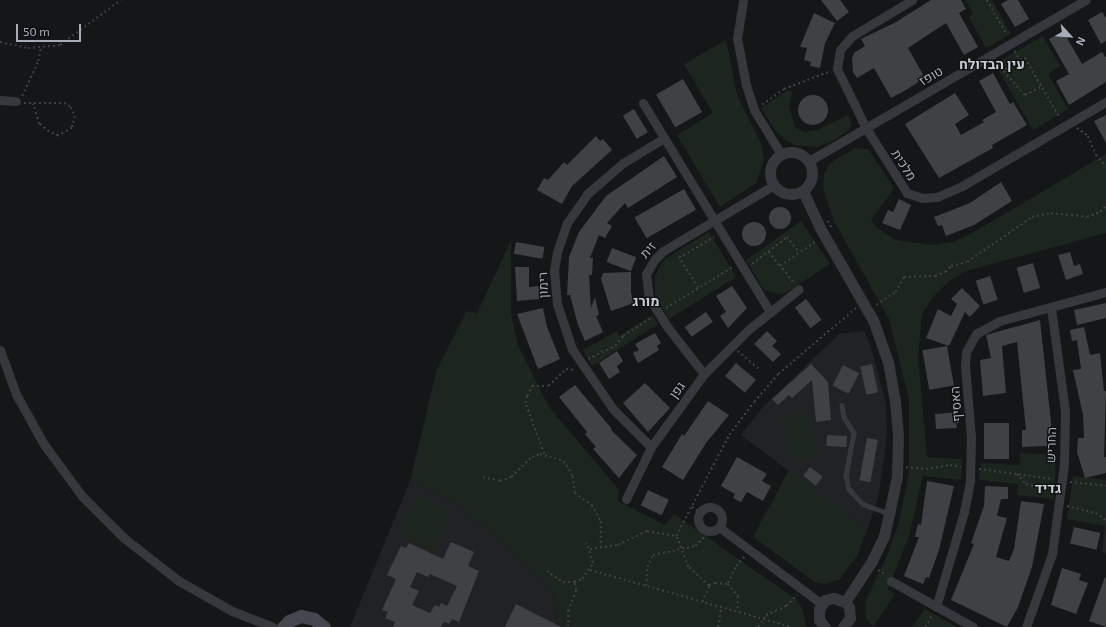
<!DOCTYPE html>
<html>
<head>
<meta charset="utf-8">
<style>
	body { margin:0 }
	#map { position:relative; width:1106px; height:627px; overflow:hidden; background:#151618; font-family:"Exo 2",Heebo,sans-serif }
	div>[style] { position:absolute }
	.built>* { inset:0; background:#212225 }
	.green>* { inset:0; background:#1d261e; transform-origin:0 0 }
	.building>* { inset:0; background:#3f4145; transform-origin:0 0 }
	.round { border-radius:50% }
	.path>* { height:1.5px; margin-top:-0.75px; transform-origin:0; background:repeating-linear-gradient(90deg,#3c3f44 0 2px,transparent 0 5px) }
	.service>* { height:4.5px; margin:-2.25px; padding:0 2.25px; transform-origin:2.25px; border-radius:2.25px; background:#36383d }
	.minor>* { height:9px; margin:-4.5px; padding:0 4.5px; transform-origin:4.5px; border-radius:4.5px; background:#36383d }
	.minor>.ring { margin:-4.5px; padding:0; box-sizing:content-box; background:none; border:9px solid #36383d; border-radius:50% }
	.tertiary>* { height:11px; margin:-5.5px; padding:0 5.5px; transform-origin:5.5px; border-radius:5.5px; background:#36383d }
	.tertiary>.ring { margin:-5.5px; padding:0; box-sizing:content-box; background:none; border:11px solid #36383d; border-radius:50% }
	.secondary>* { height:13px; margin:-6.5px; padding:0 6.5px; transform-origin:6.5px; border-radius:6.5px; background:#44474d }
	span { translate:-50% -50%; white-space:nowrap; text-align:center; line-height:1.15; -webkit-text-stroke:3px #101113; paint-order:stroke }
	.street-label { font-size:13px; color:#a6adb9 }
	.neighbourhood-label { font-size:14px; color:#c7ccd5; font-weight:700 }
	.north { position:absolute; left:1050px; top:16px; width:40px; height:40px; -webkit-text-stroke:3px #101113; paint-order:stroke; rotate:116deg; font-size:11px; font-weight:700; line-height:16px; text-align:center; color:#a6adb9 }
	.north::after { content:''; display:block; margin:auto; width:14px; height:18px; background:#a6adb9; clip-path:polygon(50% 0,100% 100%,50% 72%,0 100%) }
	.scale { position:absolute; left:16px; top:24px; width:65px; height:18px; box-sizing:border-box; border:2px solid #a6adb9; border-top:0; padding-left:5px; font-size:12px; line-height:14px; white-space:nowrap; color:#a6adb9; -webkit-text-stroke:3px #101113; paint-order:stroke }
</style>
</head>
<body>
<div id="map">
	<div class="built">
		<div style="clip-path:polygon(864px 331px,871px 347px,886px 404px,887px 433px,879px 494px,867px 530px,741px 435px,762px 408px,839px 334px)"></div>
		<div style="clip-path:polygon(410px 481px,458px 504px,552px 589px,558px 627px,350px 627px)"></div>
	</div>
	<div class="green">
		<div style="clip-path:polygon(965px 0,992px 0,1011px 34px,986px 48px,969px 17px,973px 14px)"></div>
		<div style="clip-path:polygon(1043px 36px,1060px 66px,1048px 74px,1068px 109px,1033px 130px,995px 64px)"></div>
		<div style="clip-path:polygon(726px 40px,737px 95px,761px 143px,764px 160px,756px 183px,720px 207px,677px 135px,713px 113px,684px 64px)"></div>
		<div style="clip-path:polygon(788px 90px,792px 92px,789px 107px,795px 127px,804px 132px,817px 130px,848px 115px,852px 123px,849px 130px,833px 141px,817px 147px,795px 145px,785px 140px,775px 130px,761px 108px)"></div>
		<div style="clip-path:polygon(855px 148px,868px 149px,894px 188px,871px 220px,877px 228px,896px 240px,932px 245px,953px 242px,974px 232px,1106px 154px,1106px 233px,966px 271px,949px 281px,933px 297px,922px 314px,918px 356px,927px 457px,962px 459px,961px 480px,923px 476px,909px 536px,888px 589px,895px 594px,873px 627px,866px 619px,865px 602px,887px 556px,899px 523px,909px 473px,909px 399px,889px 319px,834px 221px,823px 188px,824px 174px,829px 164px)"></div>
		<div style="clip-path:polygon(801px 221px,830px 264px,785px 293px,779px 294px,764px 290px,746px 260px)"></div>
		<div style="clip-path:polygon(709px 232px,736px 277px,669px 319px,655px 295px,655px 277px,659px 268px,665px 259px)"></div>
		<div style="clip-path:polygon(511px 241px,511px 314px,518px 345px,549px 407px,619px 490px,618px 501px,665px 525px,674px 514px,797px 600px,803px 610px,806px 627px,558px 627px,552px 589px,458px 504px,410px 481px,437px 369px,467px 311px,477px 313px)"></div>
		<div style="clip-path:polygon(652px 315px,658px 324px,592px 366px,583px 350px,617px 331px,619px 336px)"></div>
		<div style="left:802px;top:410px;width:47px;height:25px;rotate:67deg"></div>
		<div style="clip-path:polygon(1020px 453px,1056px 455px,1054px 499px,1017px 495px,1018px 484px,979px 480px,981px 463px,1020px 465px)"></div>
		<div style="clip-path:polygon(789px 470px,867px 530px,857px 556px,839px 580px,825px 584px,815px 582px,753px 537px)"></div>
		<div style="clip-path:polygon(1073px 476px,1106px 480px,1106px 553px,1102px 552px,1105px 526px,1067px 519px)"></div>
		<div style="left:417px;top:495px;width:38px;height:44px;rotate:25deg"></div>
		<div style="clip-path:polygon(925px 609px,957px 627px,912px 627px)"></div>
	</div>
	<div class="building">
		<div style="clip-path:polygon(821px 0,840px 0,849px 12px,837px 21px)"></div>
		<div style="clip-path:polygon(931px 0,961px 0,966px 9px,959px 13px,978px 47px,964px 55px,946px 23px,908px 48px,925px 78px,906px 90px,891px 98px,874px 68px,857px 78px,853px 72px,852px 58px,854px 53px,865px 46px,861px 39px,896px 22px)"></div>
		<div style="clip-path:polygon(1008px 0,1018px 0,1029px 19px,1015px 27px,1001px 4px)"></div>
		<div style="clip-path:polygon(1102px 12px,1106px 18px,1106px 41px,1101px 44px,1088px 20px)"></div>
		<div style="clip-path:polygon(814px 13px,835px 23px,825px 43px,820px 68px,810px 66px,811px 62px,804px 60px,807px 48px,800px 47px)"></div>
		<div style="clip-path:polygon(1063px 31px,1082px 64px,1102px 52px,1106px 58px,1106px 82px,1069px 105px,1056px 81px,1069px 74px,1049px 39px)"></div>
		<div style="clip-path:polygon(993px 73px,1010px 104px,1013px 102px,1027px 125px,992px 145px,993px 148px,939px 178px,905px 124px,955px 93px,969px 115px,955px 124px,961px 135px,984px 122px,982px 120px,996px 112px,979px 81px)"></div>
		<div style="left:683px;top:79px;width:38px;height:31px;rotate:60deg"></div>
		<div class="round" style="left:798px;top:95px;width:30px;height:30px"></div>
		<div style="left:634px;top:109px;width:27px;height:13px;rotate:59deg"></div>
		<div style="clip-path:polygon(1106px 115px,1106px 143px,1094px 121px)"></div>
		<div style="clip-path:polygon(596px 136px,600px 141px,603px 139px,612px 150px,572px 186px,562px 204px,537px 190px,544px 178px,548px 180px,564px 162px,567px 165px)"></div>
		<div style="clip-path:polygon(664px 156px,677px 177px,628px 208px,625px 203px,607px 223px,612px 226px,605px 238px,599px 235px,590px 258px,593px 258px,592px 275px,589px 275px,591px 308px,595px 297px,599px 315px,596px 316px,603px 332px,585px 341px,578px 325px,570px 295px,567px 295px,569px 257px,579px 232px,606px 196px)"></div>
		<div style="clip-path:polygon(1001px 182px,1012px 201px,974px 225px,946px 236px,942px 225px,938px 226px,934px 217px,970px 203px)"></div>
		<div style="left:684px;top:189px;width:24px;height:57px;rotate:60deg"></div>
		<div style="clip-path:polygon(899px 199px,911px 205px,900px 230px,882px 223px,888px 210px,893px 212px)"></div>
		<div class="round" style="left:769px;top:207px;width:22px;height:22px"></div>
		<div class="round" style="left:742px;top:222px;width:24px;height:24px"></div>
		<div style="left:516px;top:242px;width:29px;height:12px;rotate:10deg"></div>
		<div style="left:612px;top:248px;width:26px;height:15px;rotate:21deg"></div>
		<div style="clip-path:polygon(1070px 252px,1074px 266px,1080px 264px,1083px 274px,1066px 280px,1058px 255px)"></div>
		<div style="left:1033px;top:263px;width:26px;height:17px;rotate:74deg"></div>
		<div style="clip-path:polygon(515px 267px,529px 267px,529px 287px,539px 286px,540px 299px,517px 301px)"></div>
		<div style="clip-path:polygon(631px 272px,631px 293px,634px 303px,611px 311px,601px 279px,603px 273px)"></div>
		<div style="left:990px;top:276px;width:25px;height:15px;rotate:72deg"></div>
		<div style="clip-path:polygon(732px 286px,747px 308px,728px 328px,720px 316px,726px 312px,716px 296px)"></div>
		<div style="clip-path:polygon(962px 288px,980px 306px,970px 317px,965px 312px,949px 346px,926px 338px,938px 309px,951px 316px,957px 304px,951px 299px)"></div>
		<div style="left:806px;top:299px;width:26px;height:14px;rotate:53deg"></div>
		<div style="clip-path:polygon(1106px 303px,1106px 318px,1077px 325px,1074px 310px)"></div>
		<div style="clip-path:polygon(543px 308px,547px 327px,560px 359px,538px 369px,517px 314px)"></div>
		<div style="left:706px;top:312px;width:12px;height:26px;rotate:55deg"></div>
		<div style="clip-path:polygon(1040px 320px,1053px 441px,1047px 441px,1047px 446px,1022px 447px,1022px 430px,1026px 430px,1017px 342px,1002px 346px,1006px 393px,983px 396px,980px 360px,991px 358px,986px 335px)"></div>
		<div style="clip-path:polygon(1084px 327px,1090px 355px,1100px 353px,1104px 391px,1106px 391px,1104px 457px,1106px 457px,1106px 473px,1085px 478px,1077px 452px,1078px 438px,1084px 438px,1083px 415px,1073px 370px,1081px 369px,1077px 340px,1072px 341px,1070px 330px)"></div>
		<div style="clip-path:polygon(767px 331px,777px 341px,772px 346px,781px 354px,773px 362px,754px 344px)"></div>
		<div style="clip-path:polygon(655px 333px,661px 343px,657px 346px,659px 350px,638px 363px,633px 353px,639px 350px,635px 344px)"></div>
		<div style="left:947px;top:346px;width:40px;height:25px;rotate:80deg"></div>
		<div style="clip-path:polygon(617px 351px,623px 361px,617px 366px,620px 372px,609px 379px,599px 363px)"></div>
		<div style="left:736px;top:363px;width:26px;height:17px;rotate:40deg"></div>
		<div style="clip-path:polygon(811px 364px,828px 382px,831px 420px,816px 422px,812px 380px,792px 398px,789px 395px,778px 405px,772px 399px)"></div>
		<div style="left:872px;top:364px;width:29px;height:12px;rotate:78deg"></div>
		<div style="left:843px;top:365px;width:18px;height:23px;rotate:27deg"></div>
		<div style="clip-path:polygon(645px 383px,670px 408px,648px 432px,623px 403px)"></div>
		<div style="clip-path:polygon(575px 385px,612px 429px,611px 430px,637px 455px,619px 478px,593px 449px,596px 447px,585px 434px,587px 432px,559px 397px)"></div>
		<div style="clip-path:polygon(708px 401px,729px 415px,706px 443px,683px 480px,662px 467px,682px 434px,684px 436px)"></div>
		<div style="clip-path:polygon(959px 412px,959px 423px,956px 423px,957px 428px,936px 429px,935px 414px)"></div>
		<div style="left:984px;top:423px;width:25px;height:36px"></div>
		<div style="left:827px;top:435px;width:20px;height:11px;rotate:3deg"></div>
		<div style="left:867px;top:438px;width:11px;height:43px;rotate:10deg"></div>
		<div style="clip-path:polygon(737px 457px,767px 474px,762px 481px,771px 486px,763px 501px,747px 492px,741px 502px,733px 498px,735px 494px,721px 486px)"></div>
		<div style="left:810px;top:467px;width:16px;height:11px;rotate:38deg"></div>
		<div style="clip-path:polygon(927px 481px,954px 486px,939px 550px,929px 578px,926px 577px,923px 584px,904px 576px,919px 537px,915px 537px,918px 524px,921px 525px)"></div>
		<div style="clip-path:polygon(985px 486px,1008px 487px,1008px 499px,1001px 499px,997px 516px,1007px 518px,996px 557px,1009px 561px,1014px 549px,1021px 501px,1044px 504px,1032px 567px,1018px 607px,1007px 627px,951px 600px,974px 544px,971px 543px,984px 506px)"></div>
		<div style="left:648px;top:490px;width:23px;height:17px;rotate:25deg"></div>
		<div style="left:1074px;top:527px;width:27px;height:17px;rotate:13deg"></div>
		<div style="clip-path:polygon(evenodd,451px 542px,474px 552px,468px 566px,479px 571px,459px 622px,452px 619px,449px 624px,444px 622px,441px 627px,393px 627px,395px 622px,385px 618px,388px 612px,382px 610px,396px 579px,387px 575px,401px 546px,406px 548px,409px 543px,443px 559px,451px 542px,417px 572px,428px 577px,430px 574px,457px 586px,447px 606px,441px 603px,439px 607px,435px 605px,430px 613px,412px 605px,419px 591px,410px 587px,417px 572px)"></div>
		<div style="clip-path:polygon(1062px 568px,1081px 574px,1079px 580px,1088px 583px,1076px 614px,1051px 605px)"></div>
		<div style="clip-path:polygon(1105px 577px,1106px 578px,1106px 627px,1089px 621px)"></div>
		<div style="clip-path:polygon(516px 604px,561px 627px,505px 627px)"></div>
	</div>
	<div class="path">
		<div style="left:987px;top:0;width:40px;rotate:60.3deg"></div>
		<div style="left:0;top:42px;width:29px;rotate:12deg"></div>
		<div style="left:28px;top:48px;width:32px;rotate:-5deg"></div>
		<div style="left:60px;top:45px;width:76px;rotate:-36.4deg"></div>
		<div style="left:1015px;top:51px;width:11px;rotate:63deg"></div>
		<div style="left:1020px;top:61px;width:6px;rotate:-31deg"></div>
		<div style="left:1025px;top:58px;width:69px;rotate:59.7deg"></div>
		<div style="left:1020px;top:61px;width:19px;rotate:148deg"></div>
		<div style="left:1004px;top:71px;width:32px;rotate:49deg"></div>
		<div style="left:1025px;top:95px;width:18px;rotate:-27deg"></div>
		<div style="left:22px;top:96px;width:38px;rotate:-65deg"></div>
		<div style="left:38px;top:61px;width:14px;rotate:-78deg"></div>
		<div style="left:24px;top:103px;width:40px"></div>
		<div style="left:64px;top:103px;width:8px;rotate:30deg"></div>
		<div style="left:71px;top:107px;width:10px;rotate:66deg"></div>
		<div style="left:75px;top:116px;width:12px;rotate:104deg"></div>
		<div style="left:72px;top:128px;width:16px;rotate:150deg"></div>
		<div style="left:58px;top:136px;width:10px;rotate:-156deg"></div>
		<div style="left:49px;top:132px;width:13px;rotate:-141deg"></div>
		<div style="left:39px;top:124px;width:21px;rotate:-107deg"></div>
		<div style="left:762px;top:105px;width:27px;rotate:-36deg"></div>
		<div style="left:784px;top:89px;width:47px;rotate:-21.1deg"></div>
		<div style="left:1077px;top:128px;width:14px;rotate:36deg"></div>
		<div style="left:1088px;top:136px;width:21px;rotate:67deg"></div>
		<div style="left:1096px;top:155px;width:15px;rotate:48deg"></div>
		<div style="left:828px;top:221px;width:8px;rotate:60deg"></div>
		<div style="left:769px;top:252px;width:18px;rotate:52deg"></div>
		<div style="left:752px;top:264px;width:44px;rotate:-37.6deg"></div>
		<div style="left:787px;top:237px;width:19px;rotate:51deg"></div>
		<div style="left:793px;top:282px;width:21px;rotate:-129deg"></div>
		<div style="left:780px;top:266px;width:44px;rotate:-34.8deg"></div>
		<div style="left:698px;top:288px;width:36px;rotate:-122deg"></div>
		<div style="left:679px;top:258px;width:41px;rotate:-31deg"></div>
		<div style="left:876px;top:305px;width:23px;rotate:-34deg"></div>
		<div style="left:895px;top:292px;width:17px;rotate:-59deg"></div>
		<div style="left:904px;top:277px;width:31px;rotate:-2deg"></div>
		<div style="left:935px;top:276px;width:11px;rotate:-22deg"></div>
		<div style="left:945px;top:272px;width:8px;rotate:-45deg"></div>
		<div style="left:951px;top:266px;width:16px;rotate:-14deg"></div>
		<div style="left:967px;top:262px;width:79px;rotate:-34.7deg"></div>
		<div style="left:1032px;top:217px;width:19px;rotate:-12deg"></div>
		<div style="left:1051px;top:213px;width:36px;rotate:6deg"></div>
		<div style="left:1087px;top:217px;width:14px;rotate:-21deg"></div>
		<div style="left:1100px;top:212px;width:8px;rotate:-45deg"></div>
		<div style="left:666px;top:308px;width:79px;rotate:-31.5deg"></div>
		<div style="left:738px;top:351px;width:30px;rotate:41deg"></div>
		<div style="left:588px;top:359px;width:30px;rotate:-26deg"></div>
		<div style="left:615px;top:346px;width:13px;rotate:-51deg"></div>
		<div style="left:623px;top:336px;width:33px;rotate:-33deg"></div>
		<div style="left:544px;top:454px;width:54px;rotate:-110.4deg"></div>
		<div style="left:525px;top:403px;width:7px;rotate:-74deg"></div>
		<div style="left:527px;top:396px;width:11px;rotate:-63deg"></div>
		<div style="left:532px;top:386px;width:16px"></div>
		<div style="left:548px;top:386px;width:25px;rotate:-43deg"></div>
		<div style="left:566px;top:369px;width:10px;rotate:6deg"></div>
		<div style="left:906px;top:467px;width:20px;rotate:6deg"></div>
		<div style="left:926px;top:469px;width:24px;rotate:-9deg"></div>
		<div style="left:950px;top:465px;width:11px;rotate:10deg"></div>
		<div style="left:979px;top:469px;width:75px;rotate:7.7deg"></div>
		<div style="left:1017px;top:474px;width:13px;rotate:48deg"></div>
		<div style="left:1026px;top:484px;width:27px;rotate:15deg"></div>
		<div style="left:483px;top:477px;width:17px;rotate:13deg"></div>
		<div style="left:500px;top:481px;width:12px;rotate:-20deg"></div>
		<div style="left:511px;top:477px;width:29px;rotate:-44deg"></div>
		<div style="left:532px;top:457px;width:9px;rotate:-21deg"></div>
		<div style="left:540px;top:454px;width:25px;rotate:16deg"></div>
		<div style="left:564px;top:461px;width:17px;rotate:59deg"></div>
		<div style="left:573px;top:476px;width:17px;rotate:83deg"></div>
		<div style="left:575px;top:493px;width:21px;rotate:35deg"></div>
		<div style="left:592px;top:505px;width:18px;rotate:61deg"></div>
		<div style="left:601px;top:521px;width:26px;rotate:90deg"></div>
		<div style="left:1070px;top:482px;width:36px;rotate:6deg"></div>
		<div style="left:1067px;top:506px;width:30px;rotate:14deg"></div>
		<div style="left:1096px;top:513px;width:12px;rotate:35deg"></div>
		<div style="left:692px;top:507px;width:9px;rotate:32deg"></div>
		<div style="left:590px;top:549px;width:28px;rotate:-8deg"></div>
		<div style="left:618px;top:545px;width:32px;rotate:-26deg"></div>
		<div style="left:647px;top:531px;width:29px;rotate:10deg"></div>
		<div style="left:590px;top:570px;width:209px;rotate:15.8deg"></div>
		<div style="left:878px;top:570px;width:9px;rotate:32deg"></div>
		<div style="left:547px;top:571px;width:19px;rotate:35deg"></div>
		<div style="left:563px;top:582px;width:11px"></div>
		<div style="left:574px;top:582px;width:9px;rotate:-21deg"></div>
		<div style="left:582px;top:579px;width:19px;rotate:-55deg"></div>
		<div style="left:593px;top:563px;width:21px;rotate:-109deg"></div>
		<div style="left:728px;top:583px;width:19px;rotate:-65deg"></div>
		<div style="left:736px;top:566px;width:13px;rotate:-48deg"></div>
		<div style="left:646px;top:586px;width:19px;rotate:-87deg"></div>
		<div style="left:647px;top:567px;width:13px;rotate:-63deg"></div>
		<div style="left:653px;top:555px;width:43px;rotate:-12.1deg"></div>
		<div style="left:695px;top:546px;width:20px;rotate:-45deg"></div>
		<div style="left:709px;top:586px;width:28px;rotate:-138deg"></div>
		<div style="left:688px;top:567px;width:33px;rotate:-111deg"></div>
		<div style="left:676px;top:536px;width:114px;rotate:-62.3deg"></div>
		<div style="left:729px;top:435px;width:41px;rotate:-52.9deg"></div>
		<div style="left:754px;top:402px;width:37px;rotate:-49deg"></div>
		<div style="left:778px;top:374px;width:102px;rotate:-40.2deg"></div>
		<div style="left:702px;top:602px;width:17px;rotate:-66deg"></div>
		<div style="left:709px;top:586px;width:7px;rotate:-27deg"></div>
		<div style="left:715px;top:583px;width:13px;rotate:4deg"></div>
		<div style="left:728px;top:584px;width:16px;rotate:50deg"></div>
		<div style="left:738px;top:596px;width:16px;rotate:90deg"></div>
		<div style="left:568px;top:627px;width:16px;rotate:-90deg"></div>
		<div style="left:568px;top:611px;width:22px;rotate:-69deg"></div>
		<div style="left:576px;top:590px;width:8px;rotate:-104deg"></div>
		<div style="left:718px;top:627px;width:20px;rotate:-81deg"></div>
		<div style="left:758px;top:627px;width:14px;rotate:-56deg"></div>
		<div style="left:766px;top:615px;width:22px;rotate:-24deg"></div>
		<div style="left:786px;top:606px;width:16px;rotate:-45deg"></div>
		<div style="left:925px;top:627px;width:14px;rotate:-60deg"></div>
	</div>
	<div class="service">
		<div style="left:842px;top:405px;width:12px;rotate:81deg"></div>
		<div style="left:844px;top:417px;width:19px;rotate:58deg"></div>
		<div style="left:854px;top:433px;width:44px;rotate:100.5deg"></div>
		<div style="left:846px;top:476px;width:13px;rotate:77deg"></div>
		<div style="left:849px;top:489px;width:21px;rotate:47deg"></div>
		<div style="left:863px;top:504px;width:27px;rotate:20deg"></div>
	</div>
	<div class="minor">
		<div style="left:912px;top:0;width:70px;rotate:149deg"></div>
		<div style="left:852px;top:36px;width:18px;rotate:131deg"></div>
		<div style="left:840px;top:50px;width:19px;rotate:99deg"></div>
		<div style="left:837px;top:69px;width:66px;rotate:63.8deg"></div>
		<div style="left:866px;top:128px;width:77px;rotate:57.8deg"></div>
		<div style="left:907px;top:193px;width:16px;rotate:18deg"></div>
		<div style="left:922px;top:198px;width:15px;rotate:-4deg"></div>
		<div style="left:937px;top:197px;width:27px;rotate:-24deg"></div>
		<div style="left:962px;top:186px;width:167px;rotate:-30.3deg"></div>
		<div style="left:743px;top:1px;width:37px;rotate:99deg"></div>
		<div style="left:737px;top:38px;width:48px;rotate:79.2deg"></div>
		<div style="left:746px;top:85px;width:26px;rotate:72deg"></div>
		<div style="left:754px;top:110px;width:52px;rotate:58.5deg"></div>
		<div style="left:0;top:100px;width:16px;rotate:4deg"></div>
		<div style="left:643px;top:103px;width:245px;rotate:58.7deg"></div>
		<div style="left:809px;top:161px;width:320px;rotate:-30.2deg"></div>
		<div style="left:0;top:350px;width:47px;rotate:70deg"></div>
		<div style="left:16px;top:394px;width:56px;rotate:61.1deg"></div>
		<div style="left:43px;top:443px;width:66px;rotate:53.7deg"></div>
		<div style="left:82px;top:496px;width:59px;rotate:45deg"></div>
		<div style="left:124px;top:538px;width:70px;rotate:38deg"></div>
		<div style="left:179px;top:581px;width:61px;rotate:29.5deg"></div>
		<div style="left:232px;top:611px;width:44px;rotate:21.3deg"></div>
		<div style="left:704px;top:374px;width:58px;rotate:-128deg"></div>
		<div style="left:668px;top:328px;width:36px;rotate:-122deg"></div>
		<div style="left:649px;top:298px;width:24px;rotate:-97deg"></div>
		<div style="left:646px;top:274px;width:17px;rotate:-59deg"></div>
		<div style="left:655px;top:259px;width:11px;rotate:-45deg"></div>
		<div style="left:663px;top:251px;width:129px;rotate:-30.7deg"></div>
		<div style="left:651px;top:447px;width:54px;rotate:-135deg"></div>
		<div style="left:613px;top:409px;width:73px;rotate:-124.3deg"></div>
		<div style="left:572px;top:349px;width:47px;rotate:-108.4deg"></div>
		<div style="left:557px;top:304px;width:33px;rotate:-95deg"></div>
		<div style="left:554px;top:271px;width:19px;rotate:-81deg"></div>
		<div style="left:557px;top:252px;width:31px;rotate:-71deg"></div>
		<div style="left:567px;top:223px;width:35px;rotate:-55deg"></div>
		<div style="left:587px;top:194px;width:48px;rotate:-40.7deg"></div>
		<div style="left:623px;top:163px;width:48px;rotate:-31.4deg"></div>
		<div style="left:626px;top:499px;width:58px;rotate:-64.3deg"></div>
		<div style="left:651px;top:447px;width:90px;rotate:-54deg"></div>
		<div style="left:704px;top:374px;width:62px;rotate:-45deg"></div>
		<div style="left:748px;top:330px;width:65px;rotate:-38.8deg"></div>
		<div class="ring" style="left:698px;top:507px;width:15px;height:15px"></div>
		<div style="left:719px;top:527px;width:129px;rotate:36.8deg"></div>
		<div style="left:891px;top:581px;width:94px;rotate:29.3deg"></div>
		<div style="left:936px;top:607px;width:99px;rotate:-73.6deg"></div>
		<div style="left:964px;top:512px;width:33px;rotate:-79deg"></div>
		<div style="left:970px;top:480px;width:43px;rotate:-88.7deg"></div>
		<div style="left:971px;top:437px;width:71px;rotate:-94.8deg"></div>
		<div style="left:965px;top:366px;width:14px;rotate:-86deg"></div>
		<div style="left:966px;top:352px;width:21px;rotate:-61deg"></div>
		<div style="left:976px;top:334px;width:26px;rotate:-29deg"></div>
		<div style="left:999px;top:321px;width:111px;rotate:-15.2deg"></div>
		<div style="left:1026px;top:627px;width:77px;rotate:-70.4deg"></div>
		<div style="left:1052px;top:554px;width:91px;rotate:-82.4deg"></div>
		<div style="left:1064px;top:464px;width:53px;rotate:-88.9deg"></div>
		<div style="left:1065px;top:411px;width:105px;rotate:-97.7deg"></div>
	</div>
	<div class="tertiary">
		<div class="ring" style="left:770px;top:152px;width:31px;height:31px"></div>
		<div style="left:803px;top:191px;width:41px;rotate:65.3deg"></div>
		<div style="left:820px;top:228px;width:106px;rotate:60.1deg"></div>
		<div style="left:873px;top:320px;width:45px;rotate:70.3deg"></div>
		<div style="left:888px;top:362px;width:40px;rotate:80deg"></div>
		<div style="left:895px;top:401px;width:34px;rotate:85deg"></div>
		<div style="left:898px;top:435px;width:41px;rotate:91.4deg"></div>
		<div style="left:897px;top:476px;width:35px;rotate:102deg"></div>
		<div style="left:890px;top:510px;width:27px;rotate:103deg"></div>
		<div style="left:884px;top:536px;width:28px;rotate:116deg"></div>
		<div style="left:872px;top:561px;width:49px;rotate:123.4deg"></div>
		<div style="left:825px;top:627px;width:9px;rotate:-131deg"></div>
		<div style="left:819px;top:620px;width:11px;rotate:-90deg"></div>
		<div style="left:819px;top:609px;width:11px;rotate:-56deg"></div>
		<div style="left:825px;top:600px;width:9px;rotate:-13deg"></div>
		<div style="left:834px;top:598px;width:12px;rotate:20deg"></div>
		<div style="left:845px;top:602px;width:6px;rotate:51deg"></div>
		<div style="left:849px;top:607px;width:11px;rotate:85deg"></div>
		<div style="left:850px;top:618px;width:11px;rotate:128deg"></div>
	</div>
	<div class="secondary">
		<div style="left:283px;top:627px;width:8px;rotate:-45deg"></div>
		<div style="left:289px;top:621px;width:13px;rotate:-23deg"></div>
		<div style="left:301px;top:616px;width:13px;rotate:13deg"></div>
		<div style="left:314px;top:619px;width:13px;rotate:39deg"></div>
	</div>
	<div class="street-label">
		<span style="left:931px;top:76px;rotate:-30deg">טופז</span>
		<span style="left:904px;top:165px;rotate:57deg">מלכית</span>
		<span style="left:648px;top:250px;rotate:-47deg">זית</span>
		<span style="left:543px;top:285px;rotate:-92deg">רימון</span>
		<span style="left:677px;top:390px;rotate:-54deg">גפן</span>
		<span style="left:956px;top:404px;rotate:-94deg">האסיף</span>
		<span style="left:1051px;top:445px;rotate:-88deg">החריש</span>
	</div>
	<div class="neighbourhood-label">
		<span style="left:992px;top:64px">עין הבדולח</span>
		<span style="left:646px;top:301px">מורג</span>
		<span style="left:1048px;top:488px">גדיד</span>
	</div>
	<div class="north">N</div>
	<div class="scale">50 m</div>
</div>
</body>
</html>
